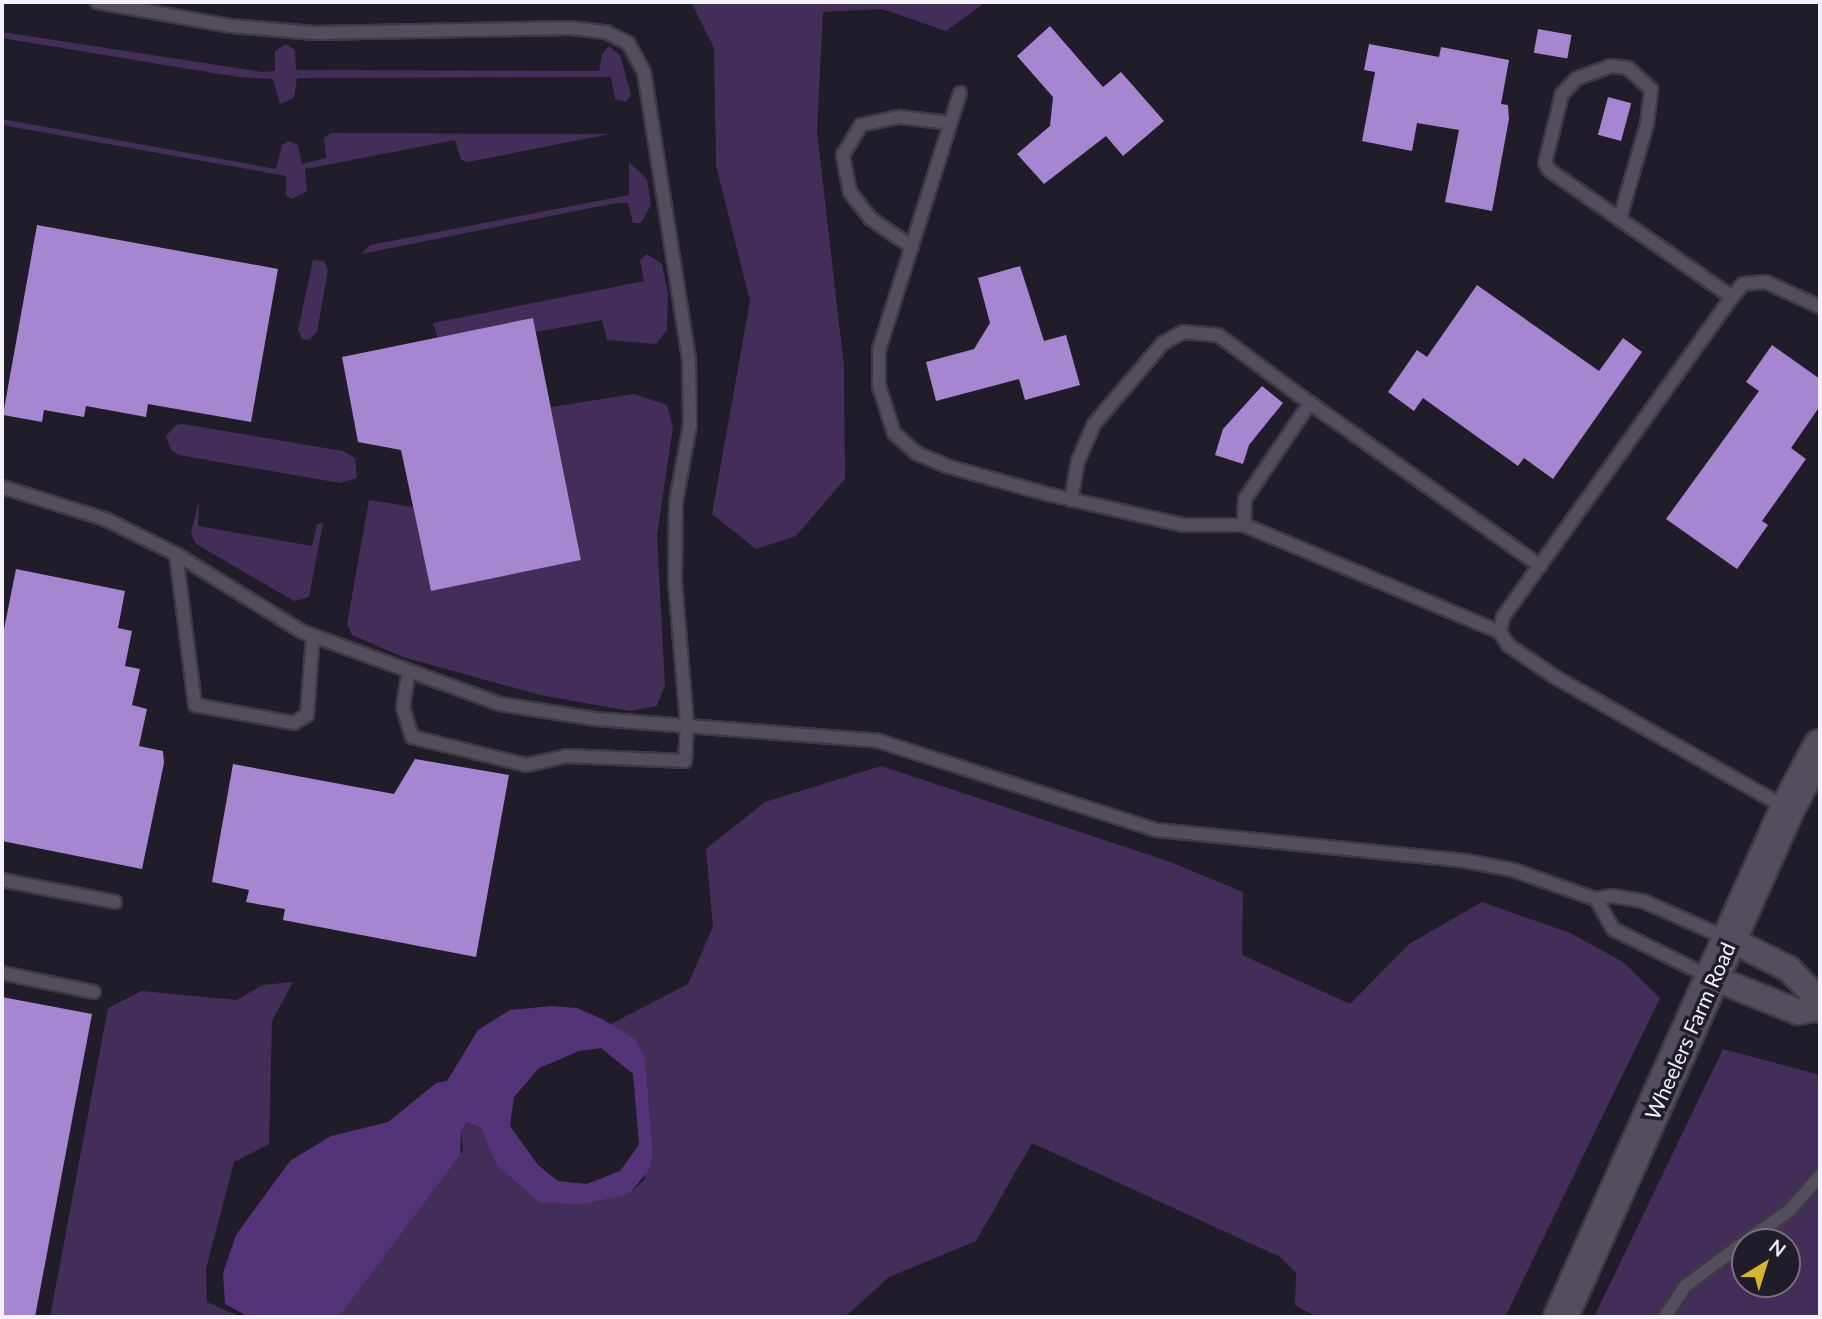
<!DOCTYPE html>
<html>
<head>
<meta charset="utf-8">
<style>
	body { margin:0 }
	#map { position:relative; width:1822px; height:1319px; overflow:hidden; background:#211c29; font-family:Lato,sans-serif }
	div>[style] { position:absolute }
	.green>* { inset:0; background:#422e59 }
	.water>* { inset:0; background:#543378 }
	.building>* { inset:0; background:#a685d1; transform-origin:0 0 }
	.roads { filter:drop-shadow(2px 0 #3e3a44) drop-shadow(-2px 0 #3e3a44) drop-shadow(0 2px #3e3a44) drop-shadow(0 -2px #3e3a44) }
	.lane>* { height:12px; margin:-6px; padding:0 6px; transform-origin:6px; border-radius:6px; background:#534d5c }
	.street>* { height:24px; margin:-12px; padding:0 12px; transform-origin:12px; border-radius:12px; background:#534d5c }
	.secondary>* { height:33px; margin:-16.5px; padding:0 16.5px; transform-origin:16.5px; border-radius:16.5px; background:#534d5c }
	span { translate:-50% -50%; white-space:nowrap; text-align:center; line-height:1.15; -webkit-text-stroke:7px #211c29; paint-order:stroke }
	.street-label { font-size:21px; color:#f4f1fa }
	.frame { position:absolute; inset:0; border:4px solid #f4f1fa; pointer-events:none }
	.north { position:absolute; left:1731px; top:1228px; width:70px; height:70px; box-sizing:border-box; background:#211c29; border:2px solid #75717d; border-radius:50%; rotate:38deg; font-size:19px; font-weight:700; line-height:28px; text-align:center; color:#f4f1fa }
	.north::after { content:''; display:block; margin:auto; width:24px; height:32px; background:#d6b534; clip-path:polygon(50% 0,100% 100%,50% 72%,0 100%) }
</style>
</head>
<body>
<div id="map">
	<div class="green">
		<div style="clip-path:polygon(691px 2px,986px 2px,946px 31px,882px 9px,823px 12px,817px 131px,844px 367px,845px 479px,796px 536px,756px 549px,712px 514px,750px 301px,716px 166px,714px 48px)"></div>
		<div style="clip-path:polygon(2px 32px,262px 72px,275px 71px,275px 51px,286px 44px,295px 50px,296px 70px,599px 71px,602px 54px,609px 46px,620px 55px,631px 95px,626px 102px,615px 99px,611px 77px,297px 78px,294px 98px,280px 104px,273px 79px,238px 77px,2px 38px)"></div>
		<div style="clip-path:polygon(2px 119px,276px 169px,282px 145px,289px 141px,298px 145px,302px 164px,326px 158px,324px 138px,331px 133px,610px 134px,468px 162px,461px 160px,455px 140px,305px 169px,307px 191px,292px 199px,286px 195px,286px 176px,2px 125px)"></div>
		<div style="clip-path:polygon(629px 162px,647px 179px,651px 205px,641px 223px,633px 223px,628px 203px,616px 203px,361px 254px,370px 245px,629px 195px)"></div>
		<div style="clip-path:polygon(647px 254px,662px 264px,668px 294px,667px 330px,656px 344px,607px 340px,602px 320px,536px 332px,533px 319px,438px 338px,433px 323px,644px 281px,640px 260px)"></div>
		<div style="clip-path:polygon(313px 260px,324px 261px,328px 270px,317px 332px,309px 340px,302px 339px,298px 330px)"></div>
		<div style="clip-path:polygon(634px 394px,667px 405px,673px 427px,657px 535px,665px 685px,657px 706px,630px 711px,540px 695px,403px 657px,352px 635px,347px 624px,369px 500px,413px 507px,431px 591px,581px 560px,551px 407px)"></div>
		<div style="clip-path:polygon(184px 424px,343px 451px,355px 458px,357px 478px,340px 483px,179px 455px,171px 450px,166px 436px,176px 425px)"></div>
		<div style="clip-path:polygon(199px 500px,198px 526px,312px 546px,317px 524px,323px 523px,309px 597px,294px 601px,196px 544px,191px 533px)"></div>
		<div style="clip-path:polygon(881px 766px,1168px 861px,1243px 892px,1242px 955px,1350px 1004px,1409px 944px,1482px 902px,1570px 933px,1623px 962px,1660px 998px,1505px 1317px,1317px 1317px,1295px 1305px,1296px 1273px,1280px 1257px,1032px 1143px,976px 1241px,889px 1277px,845px 1317px,339px 1317px,463px 1150px,461px 1131px,467px 1122px,481px 1128px,496px 1165px,540px 1203px,567px 1203px,630px 1193px,644px 1180px,653px 1151px,645px 1055px,635px 1039px,609px 1025px,688px 984px,713px 927px,706px 849px,765px 802px)"></div>
		<div style="clip-path:polygon(293px 982px,272px 1021px,269px 1144px,234px 1162px,206px 1269px,207px 1302px,241px 1317px,50px 1317px,108px 1008px,142px 991px,236px 1000px,263px 985px)"></div>
		<div style="clip-path:polygon(evenodd,1723px 1049px,1817px 1074px,1820px 1081px,1820px 1317px,1594px 1317px,1723px 1049px,1745px 1242px,1787px 1242px,1787px 1284px,1745px 1284px,1745px 1242px)"></div>
	</div>
	<div class="water">
		<div style="clip-path:polygon(evenodd,552px 1006px,577px 1008px,602px 1019px,635px 1039px,645px 1055px,653px 1151px,649px 1170px,630px 1193px,586px 1204px,540px 1203px,496px 1165px,481px 1128px,467px 1122px,461px 1131px,460px 1155px,339px 1317px,249px 1317px,225px 1304px,223px 1273px,236px 1235px,290px 1161px,331px 1136px,388px 1122px,436px 1083px,447px 1081px,478px 1030px,510px 1010px,552px 1006px,601px 1048px,633px 1074px,639px 1145px,620px 1171px,587px 1184px,558px 1181px,538px 1165px,510px 1126px,514px 1097px,539px 1068px,579px 1051px,601px 1048px)"></div>
	</div>
	<div class="building">
		<div style="clip-path:polygon(1050px 26px,1103px 87px,1121px 72px,1164px 121px,1123px 156px,1106px 136px,1044px 184px,1017px 154px,1050px 126px,1053px 97px,1017px 56px)"></div>
		<div style="left:1538px;top:29px;width:34px;height:24px;rotate:10deg"></div>
		<div style="clip-path:polygon(1369px 44px,1439px 57px,1441px 47px,1509px 60px,1501px 104px,1508px 105px,1509px 119px,1492px 211px,1445px 202px,1459px 130px,1417px 123px,1412px 151px,1362px 141px,1375px 72px,1364px 70px)"></div>
		<div style="left:1608px;top:97px;width:24px;height:39px;rotate:15deg"></div>
		<div style="clip-path:polygon(37px 225px,278px 269px,251px 422px,148px 404px,146px 417px,86px 406px,84px 417px,44px 410px,42px 422px,3px 415px)"></div>
		<div style="clip-path:polygon(1020px 266px,1044px 341px,1066px 335px,1080px 385px,1025px 400px,1019px 379px,936px 401px,926px 362px,974px 349px,990px 323px,978px 278px)"></div>
		<div style="clip-path:polygon(1477px 285px,1599px 371px,1623px 338px,1642px 352px,1553px 479px,1524px 458px,1518px 466px,1423px 398px,1414px 411px,1388px 392px,1417px 350px,1427px 357px)"></div>
		<div style="clip-path:polygon(533px 318px,581px 560px,431px 591px,401px 450px,358px 442px,342px 357px)"></div>
		<div style="clip-path:polygon(1772px 345px,1820px 379px,1820px 406px,1791px 448px,1806px 459px,1762px 521px,1768px 525px,1737px 569px,1666px 519px,1759px 391px,1746px 382px)"></div>
		<div style="clip-path:polygon(1262px 386px,1283px 403px,1249px 445px,1243px 464px,1215px 455px,1223px 429px)"></div>
		<div style="clip-path:polygon(16px 569px,125px 591px,118px 628px,132px 631px,125px 666px,140px 669px,132px 705px,147px 709px,139px 746px,163px 751px,164px 763px,142px 869px,2px 841px,2px 639px)"></div>
		<div style="clip-path:polygon(415px 759px,509px 775px,476px 957px,283px 920px,285px 909px,246px 902px,249px 890px,212px 882px,233px 764px,394px 794px)"></div>
		<div style="clip-path:polygon(2px 997px,92px 1014px,35px 1317px,2px 1317px)"></div>
	</div>
	<div class="roads">
		<div class="lane">
			<div style="left:97px;top:2px;width:136px;rotate:10.2deg"></div>
			<div style="left:231px;top:26px;width:84px;rotate:4.8deg"></div>
			<div style="left:315px;top:33px;width:256px;rotate:-1.1deg"></div>
			<div style="left:571px;top:28px;width:35px;rotate:7deg"></div>
			<div style="left:606px;top:32px;width:25px;rotate:27deg"></div>
			<div style="left:628px;top:43px;width:33px;rotate:61deg"></div>
			<div style="left:644px;top:72px;width:291px;rotate:81.1deg"></div>
			<div style="left:689px;top:359px;width:66px;rotate:89.1deg"></div>
			<div style="left:690px;top:425px;width:77px;rotate:100.4deg"></div>
			<div style="left:676px;top:501px;width:80px;rotate:90.7deg"></div>
			<div style="left:675px;top:581px;width:144px;rotate:85.2deg"></div>
			<div style="left:687px;top:724px;width:37px;rotate:93deg"></div>
			<div style="left:685px;top:761px;width:118px;rotate:-177.6deg"></div>
			<div style="left:567px;top:756px;width:42px;rotate:167.6deg"></div>
			<div style="left:526px;top:765px;width:117px;rotate:-166.2deg"></div>
			<div style="left:412px;top:737px;width:31px;rotate:-107deg"></div>
			<div style="left:403px;top:707px;width:33px;rotate:-81deg"></div>
			<div style="left:960px;top:93px;width:269px;rotate:107.5deg"></div>
			<div style="left:879px;top:350px;width:36px;rotate:90deg"></div>
			<div style="left:879px;top:386px;width:49px;rotate:72.3deg"></div>
			<div style="left:894px;top:433px;width:30px;rotate:42deg"></div>
			<div style="left:916px;top:453px;width:33px;rotate:23deg"></div>
			<div style="left:946px;top:466px;width:105px;rotate:15.5deg"></div>
			<div style="left:1047px;top:494px;width:139px;rotate:12.8deg"></div>
			<div style="left:1183px;top:525px;width:61px"></div>
			<div style="left:1620px;top:218px;width:98px;rotate:-74deg"></div>
			<div style="left:1647px;top:124px;width:35px;rotate:-83deg"></div>
			<div style="left:1651px;top:89px;width:31px;rotate:-138deg"></div>
			<div style="left:1628px;top:68px;width:17px;rotate:-173deg"></div>
			<div style="left:1611px;top:66px;width:37px;rotate:160deg"></div>
			<div style="left:1576px;top:79px;width:21px;rotate:133deg"></div>
			<div style="left:1562px;top:94px;width:71px;rotate:103.8deg"></div>
			<div style="left:1545px;top:163px;width:8px;rotate:60deg"></div>
			<div style="left:1549px;top:170px;width:223px;rotate:34.8deg"></div>
			<div style="left:1732px;top:297px;width:393px;rotate:125.6deg"></div>
			<div style="left:1503px;top:617px;width:15px;rotate:101deg"></div>
			<div style="left:1500px;top:632px;width:15px;rotate:58deg"></div>
			<div style="left:1508px;top:645px;width:57px;rotate:34.2deg"></div>
			<div style="left:1555px;top:677px;width:266px;rotate:29.5deg"></div>
			<div style="left:912px;top:247px;width:50px;rotate:-145.7deg"></div>
			<div style="left:871px;top:219px;width:34px;rotate:-128deg"></div>
			<div style="left:850px;top:192px;width:38px;rotate:-101deg"></div>
			<div style="left:843px;top:155px;width:35px;rotate:-59deg"></div>
			<div style="left:861px;top:125px;width:40px;rotate:-12deg"></div>
			<div style="left:900px;top:117px;width:51px;rotate:6.7deg"></div>
			<div style="left:1732px;top:297px;width:17px;rotate:-50deg"></div>
			<div style="left:1743px;top:284px;width:23px;rotate:-5deg"></div>
			<div style="left:1766px;top:282px;width:60px;rotate:24.8deg"></div>
			<div style="left:2px;top:487px;width:108px;rotate:17.3deg"></div>
			<div style="left:105px;top:519px;width:79px;rotate:26.2deg"></div>
			<div style="left:176px;top:554px;width:149px;rotate:31.6deg"></div>
			<div style="left:303px;top:632px;width:210px;rotate:20.1deg"></div>
			<div style="left:500px;top:704px;width:97px;rotate:8.9deg"></div>
			<div style="left:596px;top:719px;width:284px;rotate:4.4deg"></div>
			<div style="left:879px;top:741px;width:292px;rotate:17.8deg"></div>
			<div style="left:1157px;top:830px;width:311px;rotate:5.7deg"></div>
			<div style="left:1466px;top:861px;width:48px;rotate:10.8deg"></div>
			<div style="left:1513px;top:870px;width:88px;rotate:19.3deg"></div>
			<div style="left:1596px;top:899px;width:16px;rotate:-11deg"></div>
			<div style="left:1612px;top:896px;width:31px;rotate:9deg"></div>
			<div style="left:1643px;top:901px;width:91px;rotate:24deg"></div>
			<div style="left:1071px;top:500px;width:40px;rotate:-80deg"></div>
			<div style="left:1078px;top:461px;width:40px;rotate:-66.6deg"></div>
			<div style="left:1094px;top:424px;width:106px;rotate:-49.6deg"></div>
			<div style="left:1163px;top:343px;width:23px;rotate:-29deg"></div>
			<div style="left:1183px;top:332px;width:35px;rotate:5deg"></div>
			<div style="left:1218px;top:335px;width:114px;rotate:36.5deg"></div>
			<div style="left:176px;top:554px;width:152px;rotate:82.8deg"></div>
			<div style="left:195px;top:705px;width:101px;rotate:10.3deg"></div>
			<div style="left:294px;top:723px;width:15px;rotate:-32deg"></div>
			<div style="left:307px;top:715px;width:79px;rotate:-85.7deg"></div>
			<div style="left:1500px;top:632px;width:277px;rotate:-157.3deg"></div>
			<div style="left:1244px;top:525px;width:26px;rotate:-88deg"></div>
			<div style="left:1245px;top:499px;width:116px;rotate:-55.9deg"></div>
			<div style="left:1310px;top:403px;width:282px;rotate:35.3deg"></div>
			<div style="left:2px;top:880px;width:115px;rotate:11deg"></div>
			<div style="left:1596px;top:899px;width:34px;rotate:60deg"></div>
			<div style="left:1613px;top:929px;width:108px;rotate:26.3deg"></div>
			<div style="left:2px;top:973px;width:94px;rotate:11.7deg"></div>
			<div style="left:1745px;top:1242px;width:54px;rotate:-35.2deg"></div>
			<div style="left:1789px;top:1211px;width:47px;rotate:-48.5deg"></div>
			<div style="left:1665px;top:1317px;width:37px;rotate:-57deg"></div>
			<div style="left:1685px;top:1286px;width:74px;rotate:-36.3deg"></div>
		</div>
		<div class="street">
			<div style="left:1731px;top:940px;width:65px;rotate:26.6deg"></div>
			<div style="left:1789px;top:969px;width:33px;rotate:46deg"></div>
			<div style="left:1812px;top:993px;width:19px;rotate:65deg"></div>
			<div style="left:1714px;top:978px;width:91px;rotate:22deg"></div>
			<div style="left:1798px;top:1012px;width:20px;rotate:-11deg"></div>
		</div>
		<div class="secondary">
			<div style="left:1560px;top:1317px;width:557px;rotate:-65.96deg"></div>
			<div style="left:1787px;top:808px;width:70px;rotate:-62deg"></div>
		</div>
	</div>
	<div class="street-label">
		<span style="left:1690px;top:1031px;rotate:-66deg">Wheelers Farm Road</span>
	</div>
	<div class="frame"></div>
	<div class="north">N</div>
</div>
</body>
</html>
